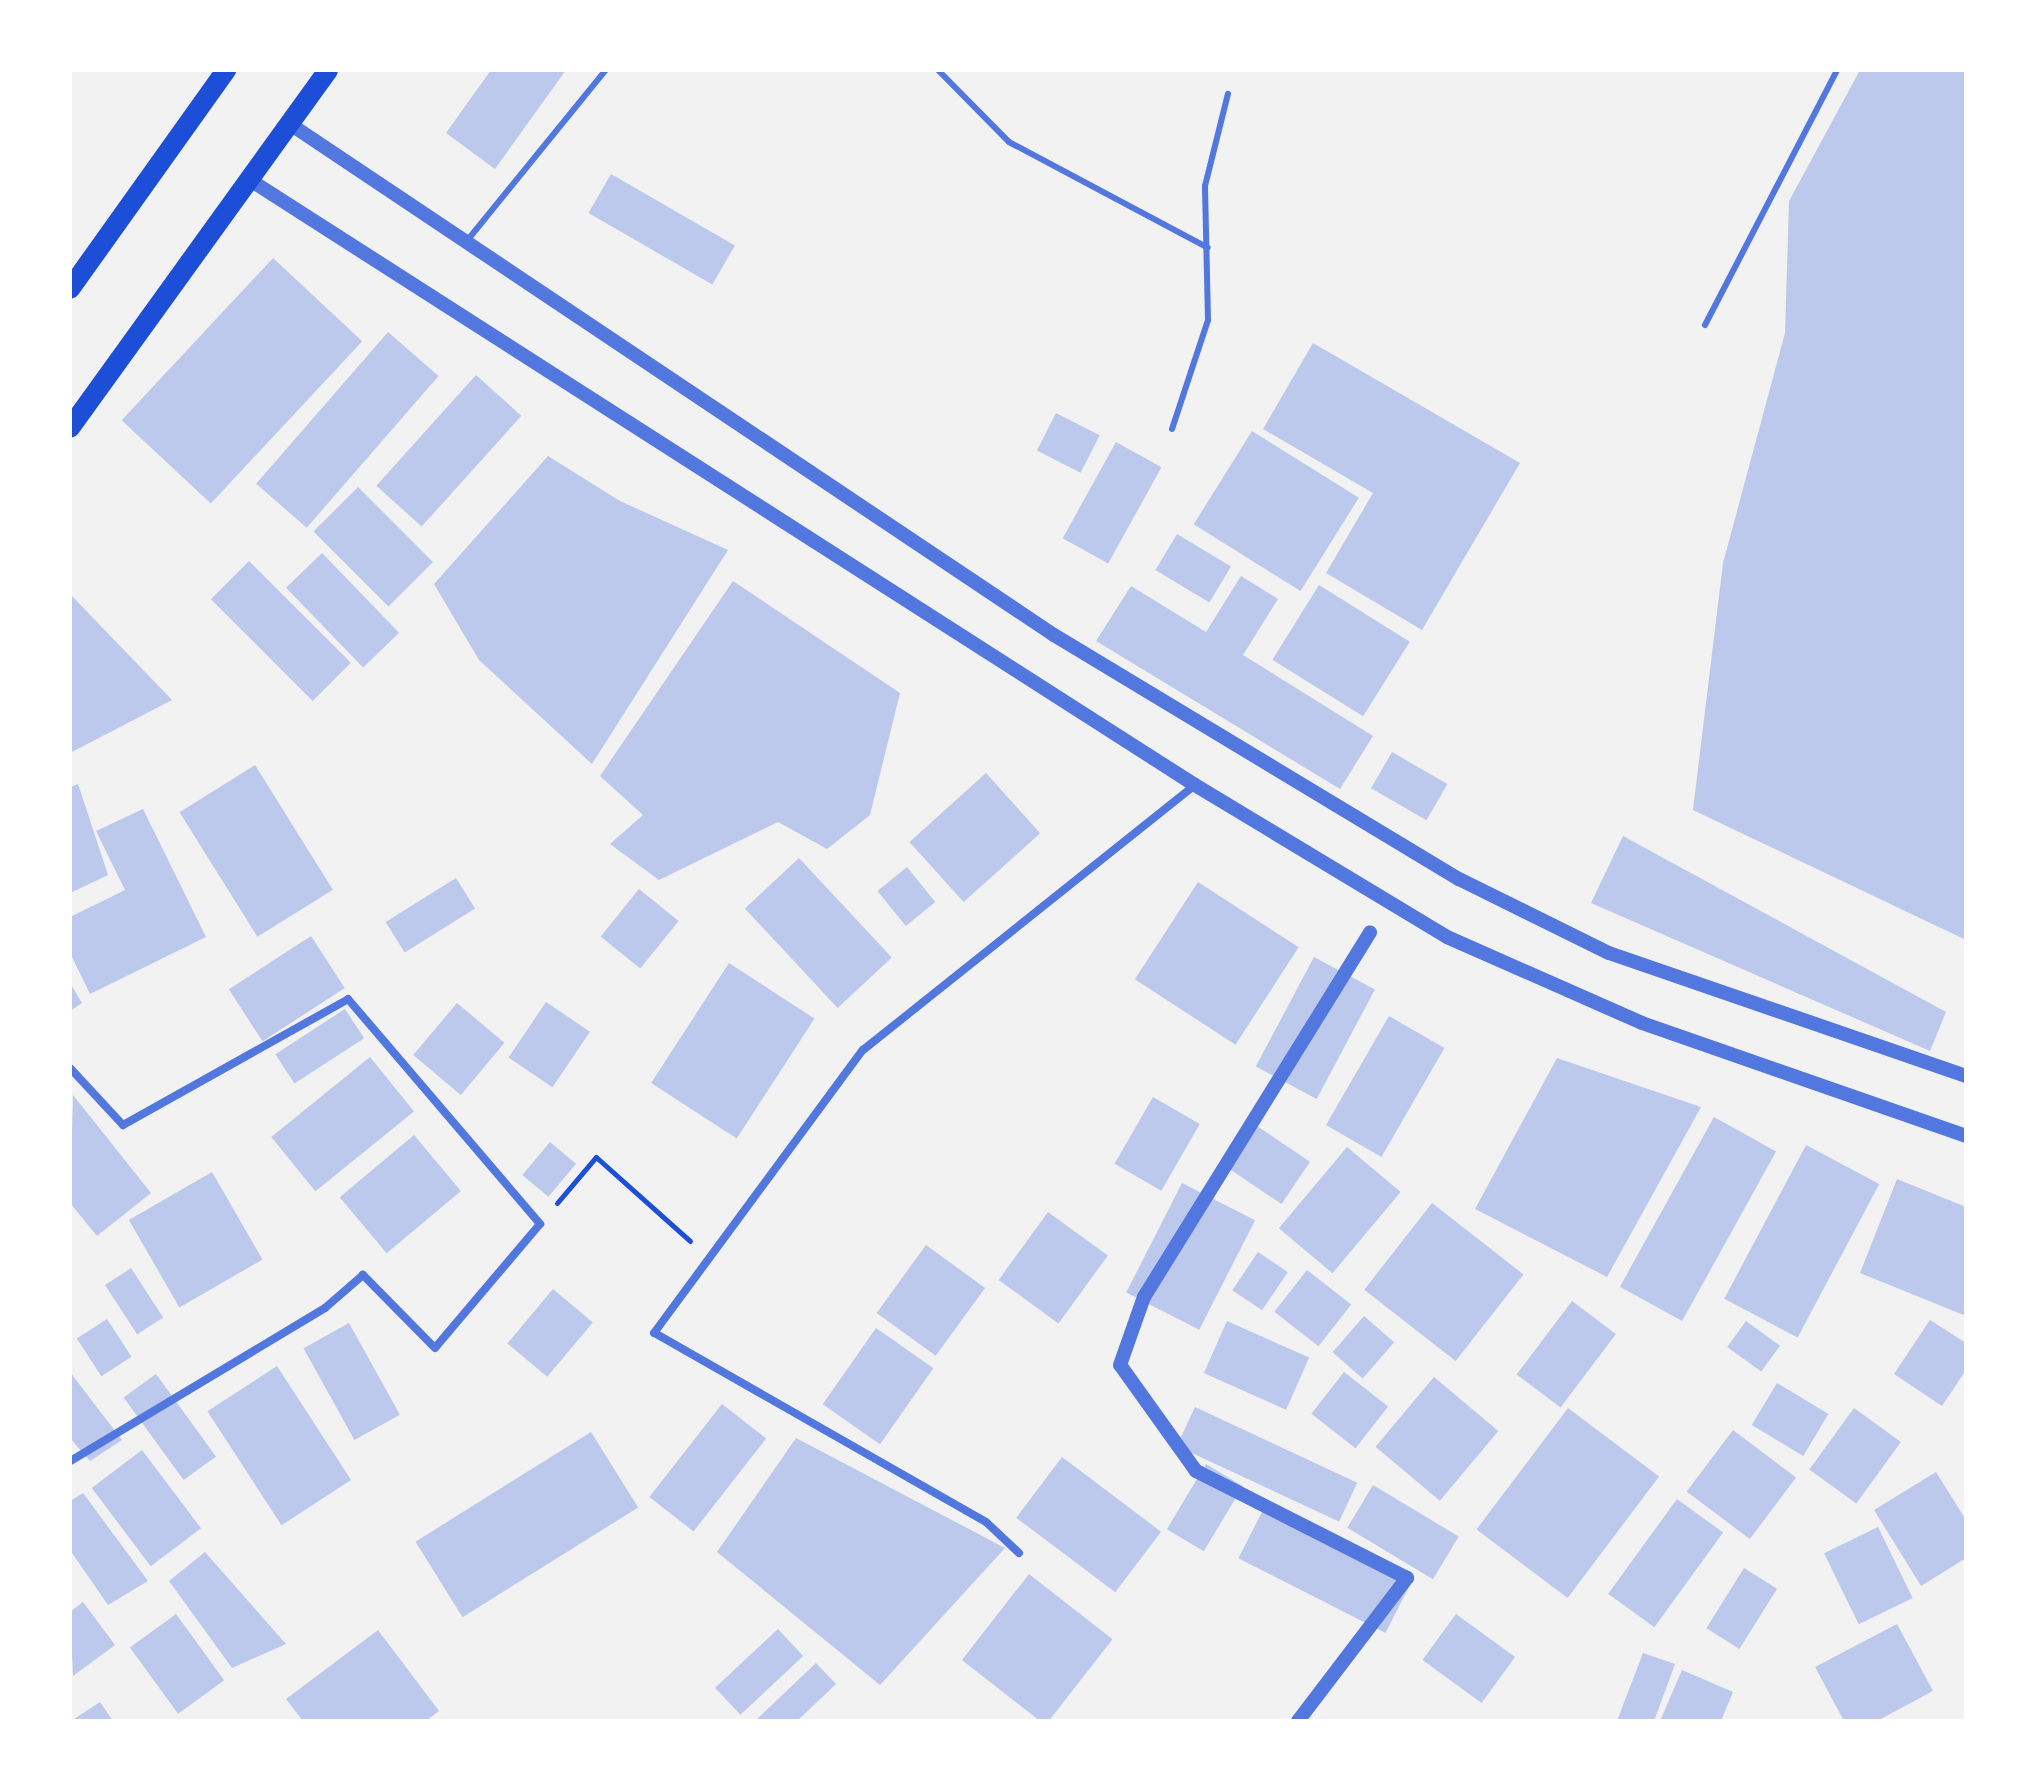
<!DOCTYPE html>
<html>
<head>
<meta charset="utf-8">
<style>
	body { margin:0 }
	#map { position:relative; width:2036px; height:1791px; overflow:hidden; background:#f2f2f2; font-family:"Source Sans 3",sans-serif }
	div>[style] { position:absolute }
	.building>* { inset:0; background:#bdc9ec; transform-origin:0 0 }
	.path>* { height:5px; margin:-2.5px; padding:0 2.5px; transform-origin:2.5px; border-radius:2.5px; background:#1d4ed8 }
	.service>* { height:6px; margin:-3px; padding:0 3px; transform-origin:3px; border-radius:3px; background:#5277de }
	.minor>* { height:8px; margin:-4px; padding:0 4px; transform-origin:4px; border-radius:4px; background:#5277de }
	.tertiary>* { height:14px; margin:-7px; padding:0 7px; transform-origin:7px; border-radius:7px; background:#5277de }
	.primary>* { height:20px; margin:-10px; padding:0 10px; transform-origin:10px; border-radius:10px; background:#1d4ed8 }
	span { translate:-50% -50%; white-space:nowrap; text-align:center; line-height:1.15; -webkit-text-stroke:8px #fff; paint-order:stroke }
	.frame { position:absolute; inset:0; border:72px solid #fff; pointer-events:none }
</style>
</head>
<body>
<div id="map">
	<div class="building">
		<div style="clip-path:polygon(491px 70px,566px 70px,495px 169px,446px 133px)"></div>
		<div style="clip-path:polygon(1860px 70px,1966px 70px,1966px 940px,1693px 810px,1723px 563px,1785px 333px,1789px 201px)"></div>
		<div style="left:611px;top:174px;width:143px;height:45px;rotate:30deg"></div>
		<div style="left:273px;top:258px;width:122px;height:222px;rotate:43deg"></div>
		<div style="left:388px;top:332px;width:67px;height:201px;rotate:41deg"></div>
		<div style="clip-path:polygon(1313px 343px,1520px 463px,1422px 630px,1326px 573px,1373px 493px,1263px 429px)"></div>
		<div style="left:476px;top:375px;width:61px;height:149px;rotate:42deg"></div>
		<div style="left:1056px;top:413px;width:49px;height:42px;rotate:27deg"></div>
		<div style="left:1252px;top:431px;width:126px;height:110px;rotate:32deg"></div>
		<div style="left:1116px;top:442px;width:52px;height:110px;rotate:29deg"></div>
		<div style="clip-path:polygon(548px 456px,620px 501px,728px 550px,592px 764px,479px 660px,434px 584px)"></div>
		<div style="left:358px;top:487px;width:106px;height:63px;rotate:45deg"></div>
		<div style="left:1177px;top:534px;width:63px;height:42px;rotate:31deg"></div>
		<div style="left:322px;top:553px;width:111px;height:50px;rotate:46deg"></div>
		<div style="left:249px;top:561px;width:144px;height:54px;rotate:45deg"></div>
		<div style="clip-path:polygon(1241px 576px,1278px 599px,1243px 655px,1373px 736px,1340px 789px,1096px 641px,1131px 586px,1206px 632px)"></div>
		<div style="clip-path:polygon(733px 581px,900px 693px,870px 815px,827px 849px,778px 822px,659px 880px,610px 844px,643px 815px,600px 776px)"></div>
		<div style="left:1319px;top:585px;width:107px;height:88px;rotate:32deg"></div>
		<div style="clip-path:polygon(70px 594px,172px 700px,70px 753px)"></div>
		<div style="left:1392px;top:752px;width:64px;height:42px;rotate:30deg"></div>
		<div style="left:255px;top:765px;width:147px;height:89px;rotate:58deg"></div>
		<div style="left:986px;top:773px;width:81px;height:103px;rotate:48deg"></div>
		<div style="clip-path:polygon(78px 784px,108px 875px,70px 893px,70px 787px)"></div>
		<div style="clip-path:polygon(143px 809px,206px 937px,90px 994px,70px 953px,70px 917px,125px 890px,96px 831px)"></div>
		<div style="clip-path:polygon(1623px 836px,1946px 1012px,1930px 1051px,1591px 903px)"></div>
		<div style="left:799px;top:858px;width:136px;height:74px;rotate:47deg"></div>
		<div style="left:907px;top:867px;width:45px;height:38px;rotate:51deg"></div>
		<div style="left:456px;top:878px;width:36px;height:83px;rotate:58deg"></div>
		<div style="left:1198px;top:882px;width:120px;height:116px;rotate:33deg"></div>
		<div style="left:639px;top:889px;width:51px;height:61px;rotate:39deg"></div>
		<div style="left:311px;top:936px;width:62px;height:98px;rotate:57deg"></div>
		<div style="left:1314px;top:957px;width:69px;height:124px;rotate:28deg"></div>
		<div style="left:729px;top:963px;width:102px;height:143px;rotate:33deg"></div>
		<div style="clip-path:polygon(70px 983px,82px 1003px,70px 1011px)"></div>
		<div style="left:546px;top:1002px;width:53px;height:67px;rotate:34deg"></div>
		<div style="left:457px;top:1003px;width:62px;height:68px;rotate:40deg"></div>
		<div style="left:345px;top:1009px;width:35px;height:83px;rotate:57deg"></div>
		<div style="left:1389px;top:1016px;width:64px;height:126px;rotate:30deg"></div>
		<div style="left:370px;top:1057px;width:70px;height:127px;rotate:51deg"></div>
		<div style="clip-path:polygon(1557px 1058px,1701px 1107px,1607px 1277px,1475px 1209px)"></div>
		<div style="clip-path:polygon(73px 1095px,151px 1193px,97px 1236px,70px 1203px)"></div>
		<div style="left:1153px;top:1097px;width:54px;height:77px;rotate:30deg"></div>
		<div style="left:1714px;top:1117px;width:71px;height:194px;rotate:29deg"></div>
		<div style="left:1257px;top:1126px;width:64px;height:51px;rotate:34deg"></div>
		<div style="left:414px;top:1135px;width:73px;height:97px;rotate:50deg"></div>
		<div style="left:550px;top:1142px;width:34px;height:43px;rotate:40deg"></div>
		<div style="left:1806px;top:1145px;width:83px;height:174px;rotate:28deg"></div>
		<div style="left:1347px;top:1147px;width:70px;height:106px;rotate:40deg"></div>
		<div style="left:212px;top:1172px;width:101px;height:96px;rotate:60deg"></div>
		<div style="clip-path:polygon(1897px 1179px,1966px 1207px,1966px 1316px,1860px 1273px)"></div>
		<div style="left:1182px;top:1183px;width:82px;height:123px;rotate:27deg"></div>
		<div style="left:1432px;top:1203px;width:116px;height:110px;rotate:38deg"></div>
		<div style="left:1048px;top:1212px;width:74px;height:84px;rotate:36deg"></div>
		<div style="left:926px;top:1245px;width:73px;height:84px;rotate:36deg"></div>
		<div style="left:1258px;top:1252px;width:36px;height:46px;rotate:34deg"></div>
		<div style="left:131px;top:1268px;width:59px;height:31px;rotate:57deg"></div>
		<div style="left:1307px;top:1270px;width:56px;height:53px;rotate:38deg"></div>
		<div style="left:553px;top:1289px;width:52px;height:71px;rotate:40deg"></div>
		<div style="left:1572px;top:1301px;width:55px;height:92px;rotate:37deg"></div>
		<div style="left:1364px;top:1316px;width:40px;height:48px;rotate:41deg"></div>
		<div style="left:107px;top:1319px;width:45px;height:36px;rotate:57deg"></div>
		<div style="clip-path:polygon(1930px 1320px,1966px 1343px,1966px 1370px,1942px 1406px,1894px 1374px)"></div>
		<div style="left:1227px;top:1321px;width:90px;height:57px;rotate:24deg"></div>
		<div style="left:1746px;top:1321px;width:42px;height:32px;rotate:36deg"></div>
		<div style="left:349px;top:1323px;width:105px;height:52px;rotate:61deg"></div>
		<div style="left:876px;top:1328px;width:70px;height:93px;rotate:35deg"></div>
		<div style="left:277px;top:1366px;width:136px;height:83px;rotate:57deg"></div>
		<div style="clip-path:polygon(70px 1372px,122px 1440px,90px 1461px,70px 1438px)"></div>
		<div style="left:1344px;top:1372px;width:56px;height:53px;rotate:38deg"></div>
		<div style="left:156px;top:1374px;width:102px;height:40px;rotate:54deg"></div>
		<div style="left:1434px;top:1377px;width:84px;height:91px;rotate:40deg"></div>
		<div style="left:1777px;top:1383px;width:60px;height:49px;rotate:31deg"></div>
		<div style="left:722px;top:1404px;width:56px;height:118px;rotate:38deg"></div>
		<div style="left:1195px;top:1407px;width:179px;height:43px;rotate:25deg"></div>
		<div style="left:1568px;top:1408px;width:114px;height:152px;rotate:37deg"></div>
		<div style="left:1854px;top:1408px;width:58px;height:76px;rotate:36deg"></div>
		<div style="left:1733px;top:1430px;width:79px;height:77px;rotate:37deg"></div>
		<div style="left:591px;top:1432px;width:89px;height:207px;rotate:58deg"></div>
		<div style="clip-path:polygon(796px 1438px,1005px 1548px,880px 1685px,717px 1552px)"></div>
		<div style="left:142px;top:1450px;width:98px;height:63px;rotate:53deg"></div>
		<div style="left:1062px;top:1457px;width:124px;height:76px;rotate:37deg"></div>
		<div style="left:1206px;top:1464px;width:43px;height:76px;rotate:31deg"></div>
		<div style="clip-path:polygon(1936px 1472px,1966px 1520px,1966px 1558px,1921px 1586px,1874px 1510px)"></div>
		<div style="left:1373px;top:1485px;width:100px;height:50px;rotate:31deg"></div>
		<div style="clip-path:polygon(83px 1493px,148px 1581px,108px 1605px,70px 1550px,70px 1501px)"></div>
		<div style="left:1677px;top:1499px;width:57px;height:117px;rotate:36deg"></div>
		<div style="left:1267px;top:1502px;width:165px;height:63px;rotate:27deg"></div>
		<div style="left:1878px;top:1527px;width:79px;height:60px;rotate:64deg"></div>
		<div style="clip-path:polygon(205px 1552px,286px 1644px,232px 1668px,169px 1581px)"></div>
		<div style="left:1744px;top:1568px;width:39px;height:71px;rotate:32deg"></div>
		<div style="left:1029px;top:1574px;width:106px;height:109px;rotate:38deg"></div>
		<div style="clip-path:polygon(83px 1602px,115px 1645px,73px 1676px,70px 1612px)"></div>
		<div style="left:176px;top:1614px;width:82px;height:57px;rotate:54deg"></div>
		<div style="left:1456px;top:1614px;width:73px;height:57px;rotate:36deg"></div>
		<div style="clip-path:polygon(1897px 1624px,1933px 1691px,1877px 1721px,1844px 1721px,1815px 1667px)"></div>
		<div style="left:778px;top:1629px;width:37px;height:86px;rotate:47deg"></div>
		<div style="clip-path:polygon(378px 1630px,439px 1711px,426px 1721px,303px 1721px,286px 1699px)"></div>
		<div style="clip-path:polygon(1643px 1653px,1675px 1664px,1654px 1721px,1617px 1721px)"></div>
		<div style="clip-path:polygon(816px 1663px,836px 1684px,797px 1721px,755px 1721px)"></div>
		<div style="clip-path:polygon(1682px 1670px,1733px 1692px,1721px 1721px,1660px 1721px)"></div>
		<div style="clip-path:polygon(100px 1702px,113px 1721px,71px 1721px)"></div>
	</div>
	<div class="path">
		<div style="left:557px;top:1203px;width:60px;rotate:-49.7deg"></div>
		<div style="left:596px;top:1157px;width:126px;rotate:41.8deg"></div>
	</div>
	<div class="service">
		<div style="left:938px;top:70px;width:101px;rotate:45.4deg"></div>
		<div style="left:1009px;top:142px;width:225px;rotate:28deg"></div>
		<div style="left:466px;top:242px;width:222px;rotate:-50.9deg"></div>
		<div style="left:1705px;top:325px;width:287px;rotate:-62.6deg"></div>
		<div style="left:1172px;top:429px;width:115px;rotate:-71.7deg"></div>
		<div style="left:1208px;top:320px;width:134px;rotate:-91.3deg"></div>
		<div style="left:1205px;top:186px;width:95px;rotate:-76deg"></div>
	</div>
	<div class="minor">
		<div style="left:70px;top:1068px;width:78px;rotate:47.1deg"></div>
		<div style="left:123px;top:1125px;width:258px;rotate:-29.2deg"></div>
		<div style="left:348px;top:999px;width:296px;rotate:49.5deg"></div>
		<div style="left:540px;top:1224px;width:162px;rotate:130.3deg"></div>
		<div style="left:435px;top:1348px;width:103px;rotate:-134.6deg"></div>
		<div style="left:363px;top:1275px;width:50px;rotate:139deg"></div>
		<div style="left:325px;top:1308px;width:297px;rotate:149deg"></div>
		<div style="left:1019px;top:1553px;width:45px;rotate:-136.8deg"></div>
		<div style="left:986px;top:1522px;width:382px;rotate:-150.3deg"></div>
		<div style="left:654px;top:1333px;width:352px;rotate:-53.6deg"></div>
		<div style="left:863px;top:1050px;width:425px;rotate:-38.6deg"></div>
	</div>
	<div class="tertiary">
		<div style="left:290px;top:124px;width:919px;rotate:33.78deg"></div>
		<div style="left:1054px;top:635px;width:473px;rotate:31.1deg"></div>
		<div style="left:1459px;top:879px;width:167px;rotate:26.3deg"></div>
		<div style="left:1609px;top:953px;width:378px;rotate:19deg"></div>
		<div style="left:250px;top:180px;width:1122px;rotate:32.63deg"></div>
		<div style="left:1195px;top:785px;width:294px;rotate:31.1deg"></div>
		<div style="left:1447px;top:937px;width:213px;rotate:23.8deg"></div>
		<div style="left:1642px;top:1023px;width:343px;rotate:19.2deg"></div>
		<div style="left:1298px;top:1721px;width:180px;rotate:-52.7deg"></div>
		<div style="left:1407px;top:1578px;width:237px;rotate:-153.1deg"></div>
		<div style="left:1196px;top:1471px;width:130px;rotate:-125.6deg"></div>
		<div style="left:1120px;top:1365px;width:72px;rotate:-70.6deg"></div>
		<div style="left:1144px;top:1297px;width:429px;rotate:-58.2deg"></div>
	</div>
	<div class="primary">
		<div style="left:70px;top:289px;width:269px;rotate:-54.5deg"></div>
		<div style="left:70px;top:428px;width:441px;rotate:-54.2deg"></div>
	</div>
	<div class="frame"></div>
</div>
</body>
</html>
